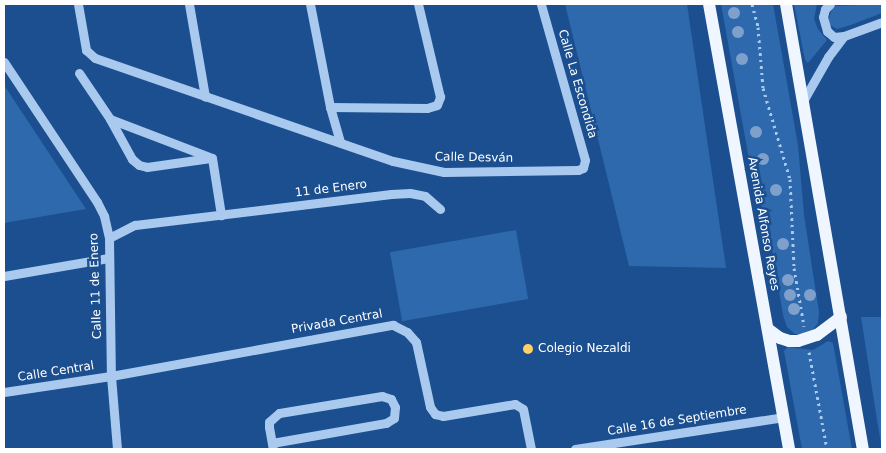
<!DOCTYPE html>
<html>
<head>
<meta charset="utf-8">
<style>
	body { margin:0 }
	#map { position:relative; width:886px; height:453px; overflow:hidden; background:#1b4f8f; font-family:"DejaVu Sans",sans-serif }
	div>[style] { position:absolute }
	.green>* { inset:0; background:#2e69ad; transform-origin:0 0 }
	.path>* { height:3px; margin-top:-1.5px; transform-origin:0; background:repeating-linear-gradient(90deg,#a9c9ee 0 2.5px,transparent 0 6.5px) }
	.minor>* { height:9px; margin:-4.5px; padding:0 4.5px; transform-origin:4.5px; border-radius:4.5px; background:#a9c9ee }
	.major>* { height:12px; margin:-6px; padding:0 6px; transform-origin:6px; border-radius:6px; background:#f0f6ff }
	.trees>* { width:12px; height:12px; margin:-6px; border-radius:50%; background:#7ea0ca }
	.dots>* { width:14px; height:14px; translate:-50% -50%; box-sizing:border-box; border:2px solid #1b4f8f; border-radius:50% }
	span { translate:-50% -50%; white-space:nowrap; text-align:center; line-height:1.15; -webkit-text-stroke:5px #1b4f8f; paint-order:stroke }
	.street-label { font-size:12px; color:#fff }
	.poi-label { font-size:12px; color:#fff }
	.left { translate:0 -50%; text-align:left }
	.frame { position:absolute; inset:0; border:5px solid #fff; pointer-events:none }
</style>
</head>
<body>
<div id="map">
	<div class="green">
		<div style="clip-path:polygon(565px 4px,687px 4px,726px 268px,629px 266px)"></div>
		<div style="clip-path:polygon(721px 4px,773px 4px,798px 145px,804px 215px,819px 312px,818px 323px,811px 332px,803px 335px,795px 334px,787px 327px,783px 315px,769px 233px,750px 165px)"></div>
		<div style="clip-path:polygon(794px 4px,817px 4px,814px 19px,818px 29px,827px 40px,808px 63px,805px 60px)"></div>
		<div style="clip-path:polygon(882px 4px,882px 13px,851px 25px,837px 29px,830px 25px,828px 21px,833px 6px)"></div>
		<div style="clip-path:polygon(4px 85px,86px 209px,4px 223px)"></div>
		<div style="left:516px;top:230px;width:70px;height:128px;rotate:80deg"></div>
		<div style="clip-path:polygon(861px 317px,882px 317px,882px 449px,877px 420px)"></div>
		<div style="clip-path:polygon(828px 341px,833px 343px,852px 449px,802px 449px,784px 351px,788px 347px,813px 350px)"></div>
	</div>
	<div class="path">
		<div style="left:752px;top:4px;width:24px;rotate:75deg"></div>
		<div style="left:758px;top:27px;width:61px;rotate:85.3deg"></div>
		<div style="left:763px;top:88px;width:95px;rotate:73.5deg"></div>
		<div style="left:790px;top:179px;width:89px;rotate:87.4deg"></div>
		<div style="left:794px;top:268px;width:59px;rotate:80.2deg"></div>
		<div style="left:809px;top:352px;width:99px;rotate:79.5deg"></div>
	</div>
	<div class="minor">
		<div style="left:78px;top:4px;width:47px;rotate:80.1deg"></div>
		<div style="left:86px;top:50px;width:12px;rotate:42deg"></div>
		<div style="left:95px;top:58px;width:315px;rotate:19.1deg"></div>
		<div style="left:393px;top:161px;width:52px;rotate:12.2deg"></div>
		<div style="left:444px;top:172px;width:134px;rotate:-0.9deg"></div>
		<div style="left:578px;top:170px;width:5px;rotate:-22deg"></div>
		<div style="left:583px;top:168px;width:8px;rotate:-76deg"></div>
		<div style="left:585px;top:160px;width:162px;rotate:-105.8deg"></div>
		<div style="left:189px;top:4px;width:94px;rotate:80.2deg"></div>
		<div style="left:310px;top:4px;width:105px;rotate:79deg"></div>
		<div style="left:330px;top:107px;width:37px;rotate:74deg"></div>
		<div style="left:830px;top:4px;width:7px;rotate:135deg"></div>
		<div style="left:825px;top:9px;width:8px;rotate:104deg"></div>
		<div style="left:823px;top:17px;width:15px;rotate:74deg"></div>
		<div style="left:827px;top:31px;width:9px;rotate:41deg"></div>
		<div style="left:834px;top:37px;width:10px;rotate:-6deg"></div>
		<div style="left:4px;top:62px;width:168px;rotate:56.4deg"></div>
		<div style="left:97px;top:202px;width:16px;rotate:63deg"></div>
		<div style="left:104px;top:216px;width:23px;rotate:77deg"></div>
		<div style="left:109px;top:238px;width:138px;rotate:89.2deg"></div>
		<div style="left:111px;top:376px;width:73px;rotate:85.3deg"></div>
		<div style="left:79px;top:73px;width:55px;rotate:56deg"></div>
		<div style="left:110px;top:119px;width:109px;rotate:20.9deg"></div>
		<div style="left:212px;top:158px;width:58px;rotate:81deg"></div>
		<div style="left:803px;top:101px;width:51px;rotate:-60.4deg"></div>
		<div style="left:828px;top:57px;width:26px;rotate:-53deg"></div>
		<div style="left:844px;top:36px;width:40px;rotate:-20.2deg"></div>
		<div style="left:330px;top:107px;width:97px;rotate:0.6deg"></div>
		<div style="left:427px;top:108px;width:10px;rotate:-17deg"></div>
		<div style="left:437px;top:105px;width:9px;rotate:-69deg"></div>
		<div style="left:440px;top:97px;width:96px;rotate:-103.3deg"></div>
		<div style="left:110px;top:119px;width:46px;rotate:61.2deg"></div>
		<div style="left:132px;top:159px;width:9px;rotate:41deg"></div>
		<div style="left:139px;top:165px;width:8px;rotate:14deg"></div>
		<div style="left:147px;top:167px;width:64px;rotate:-8.1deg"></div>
		<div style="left:109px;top:238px;width:29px;rotate:-27deg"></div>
		<div style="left:135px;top:225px;width:258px;rotate:-6.9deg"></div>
		<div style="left:391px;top:194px;width:19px;rotate:-3deg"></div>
		<div style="left:410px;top:193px;width:15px;rotate:11deg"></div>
		<div style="left:425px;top:196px;width:20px;rotate:41deg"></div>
		<div style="left:4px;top:276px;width:106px;rotate:-9.8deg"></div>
		<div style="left:4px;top:392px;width:108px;rotate:-8.5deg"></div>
		<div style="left:111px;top:376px;width:287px;rotate:-10.3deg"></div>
		<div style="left:393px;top:325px;width:16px;rotate:27deg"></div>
		<div style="left:407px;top:332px;width:13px;rotate:48deg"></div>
		<div style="left:416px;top:342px;width:66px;rotate:77.8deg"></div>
		<div style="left:430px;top:407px;width:9px;rotate:54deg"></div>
		<div style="left:435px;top:414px;width:8px;rotate:14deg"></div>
		<div style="left:443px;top:416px;width:73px;rotate:-9.5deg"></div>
		<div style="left:515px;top:404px;width:9px;rotate:32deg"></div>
		<div style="left:523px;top:409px;width:41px;rotate:78.7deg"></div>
		<div style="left:272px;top:443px;width:116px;rotate:-10deg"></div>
		<div style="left:386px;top:423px;width:9px;rotate:-32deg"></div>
		<div style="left:394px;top:418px;width:11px;rotate:-85deg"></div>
		<div style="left:395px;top:407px;width:9px;rotate:-117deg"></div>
		<div style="left:391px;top:399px;width:9px;rotate:-162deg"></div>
		<div style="left:382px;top:396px;width:104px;rotate:170.6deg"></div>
		<div style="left:279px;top:413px;width:13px;rotate:138deg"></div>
		<div style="left:269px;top:422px;width:5px;rotate:90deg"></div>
		<div style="left:269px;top:427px;width:22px;rotate:80deg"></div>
		<div style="left:575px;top:449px;width:210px;rotate:-8.7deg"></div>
	</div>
	<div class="major">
		<div style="left:709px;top:4px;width:452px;rotate:79.8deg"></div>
		<div style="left:786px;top:4px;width:452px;rotate:80.2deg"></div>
		<div style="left:768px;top:329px;width:15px;rotate:37deg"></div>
		<div style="left:780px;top:338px;width:9px;rotate:18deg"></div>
		<div style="left:789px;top:341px;width:9px"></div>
		<div style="left:798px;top:341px;width:20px;rotate:-18deg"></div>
		<div style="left:817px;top:335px;width:30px;rotate:-37deg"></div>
	</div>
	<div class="trees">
		<div style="left:734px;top:13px"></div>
		<div style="left:738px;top:32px"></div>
		<div style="left:742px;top:59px"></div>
		<div style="left:756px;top:132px"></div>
		<div style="left:763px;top:159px"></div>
		<div style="left:776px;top:190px"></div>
		<div style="left:783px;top:244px"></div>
		<div style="left:788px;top:280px"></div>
		<div style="left:790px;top:295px"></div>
		<div style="left:810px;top:295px"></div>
		<div style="left:794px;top:309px"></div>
	</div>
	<div class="dots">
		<div style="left:528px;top:349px;background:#ffd166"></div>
	</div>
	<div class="street-label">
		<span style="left:577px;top:84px;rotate:74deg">Calle La Escondida</span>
		<span style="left:474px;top:158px;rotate:1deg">Calle Desván</span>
		<span style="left:331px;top:189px;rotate:-7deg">11 de Enero</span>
		<span style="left:763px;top:224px;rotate:80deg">Avenida Alfonso Reyes</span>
		<span style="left:96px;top:286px;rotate:-92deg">Calle 11 de Enero</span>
		<span style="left:337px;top:322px;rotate:-10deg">Privada Central</span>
		<span style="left:56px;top:372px;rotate:-9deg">Calle Central</span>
		<span style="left:677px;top:421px;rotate:-9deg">Calle 16 de Septiembre</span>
	</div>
	<div class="poi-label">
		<span class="left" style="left:538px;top:349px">Colegio Nezaldi</span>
	</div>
	<div class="frame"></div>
</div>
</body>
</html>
